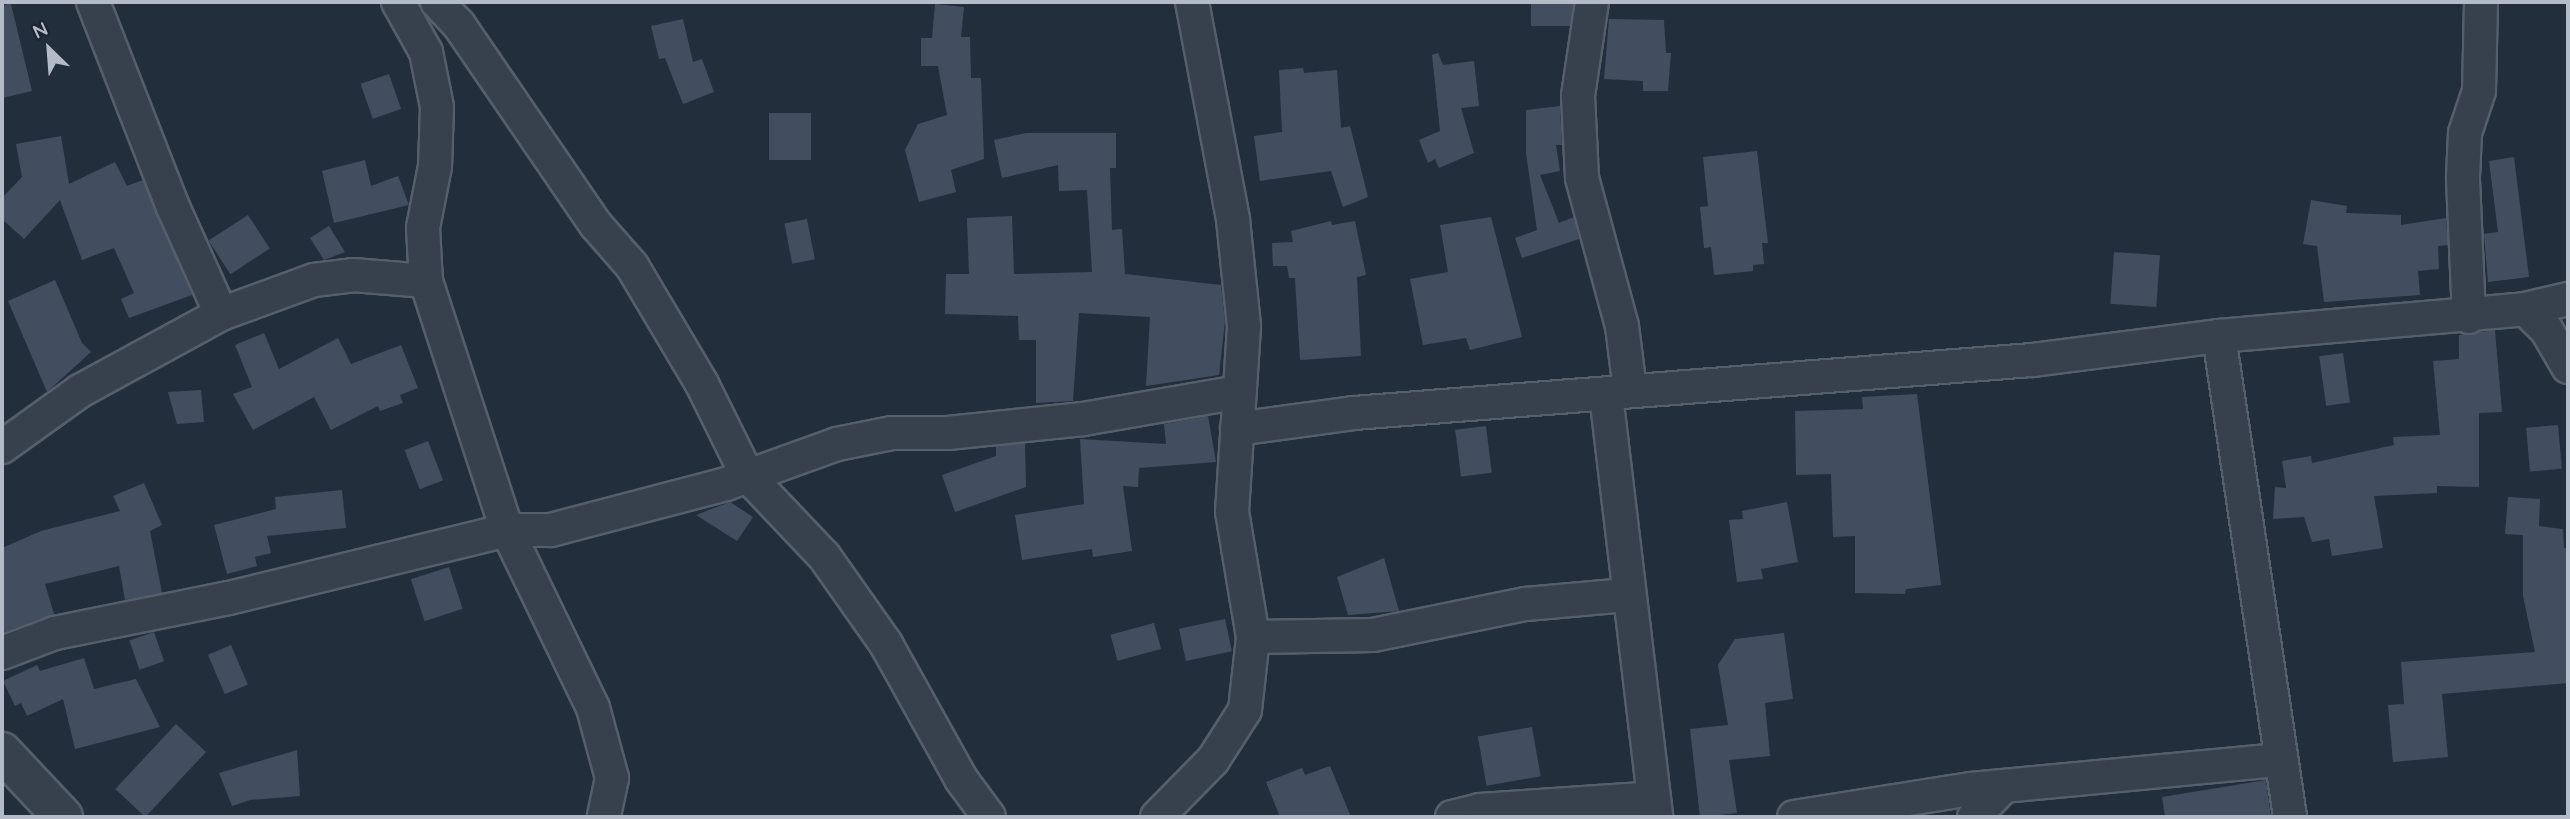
<!DOCTYPE html>
<html>
<head>
<meta charset="utf-8">
<style>
	body { margin:0 }
	#map { position:relative; width:2570px; height:819px; overflow:hidden; background:#232e3d; font-family:Quicksand,sans-serif }
	div>[style] { position:absolute }
	.building>* { inset:0; background:#424e5f; transform-origin:0 0 }
	.roads { filter:drop-shadow(2px 0 #555e6b) drop-shadow(-2px 0 #555e6b) drop-shadow(0 2px #555e6b) drop-shadow(0 -2px #555e6b) }
	.minor>* { height:32px; margin:-16px; padding:0 16px; transform-origin:16px; border-radius:16px; background:#37404d }
	.tertiary>* { height:38px; margin:-19px; padding:0 19px; transform-origin:19px; border-radius:19px; background:#37404d }
	span { translate:-50% -50%; white-space:nowrap; text-align:center; line-height:1.15; -webkit-text-stroke:6px #1c2532; paint-order:stroke }
	.frame { position:absolute; inset:0; border:4px solid #b3bbc8; pointer-events:none }
	.north { position:absolute; left:14px; top:14px; width:70px; height:70px; -webkit-text-stroke:5px #1c2532; paint-order:stroke; rotate:335deg; font-size:19px; font-weight:700; line-height:28px; text-align:center; color:#b3bbc8 }
	.north::after { content:''; display:block; margin:auto; width:24px; height:32px; background:#b3bbc8; clip-path:polygon(50% 0,100% 100%,50% 72%,0 100%) }
</style>
</head>
<body>
<div id="map">
	<div class="building">
		<div style="left:1531px;top:2px;width:42px;height:24px"></div>
		<div style="clip-path:polygon(11px 4px,32px 91px,2px 98px,2px 5px)"></div>
		<div style="clip-path:polygon(935px 4px,964px 7px,961px 37px,970px 37px,971px 78px,981px 78px,984px 159px,951px 170px,956px 192px,919px 202px,905px 150px,918px 124px,947px 115px,938px 66px,921px 66px,921px 38px,932px 38px)"></div>
		<div style="clip-path:polygon(683px 19px,693px 62px,702px 59px,714px 92px,683px 104px,665px 58px,659px 59px,651px 26px)"></div>
		<div style="clip-path:polygon(1609px 19px,1664px 20px,1666px 53px,1671px 53px,1668px 91px,1643px 91px,1643px 81px,1604px 79px)"></div>
		<div style="clip-path:polygon(1438px 53px,1443px 65px,1474px 61px,1479px 106px,1461px 108px,1474px 153px,1439px 168px,1435px 159px,1428px 163px,1419px 140px,1440px 131px,1432px 55px)"></div>
		<div style="clip-path:polygon(1303px 68px,1304px 73px,1337px 70px,1341px 128px,1350px 126px,1368px 197px,1343px 207px,1331px 171px,1260px 181px,1254px 136px,1282px 132px,1279px 70px)"></div>
		<div style="left:389px;top:74px;width:37px;height:30px;rotate:71deg"></div>
		<div style="clip-path:polygon(1560px 106px,1562px 145px,1556px 145px,1560px 171px,1540px 175px,1559px 223px,1574px 217px,1579px 239px,1522px 258px,1515px 238px,1537px 230px,1526px 153px,1526px 110px)"></div>
		<div style="left:811px;top:113px;width:47px;height:42px;rotate:90deg"></div>
		<div style="clip-path:polygon(1026px 133px,1116px 133px,1116px 168px,1110px 168px,1112px 230px,1122px 229px,1125px 274px,1221px 285px,1225px 321px,1219px 375px,1146px 386px,1150px 317px,1079px 313px,1073px 401px,1036px 403px,1036px 340px,1019px 340px,1018px 316px,945px 314px,946px 274px,969px 274px,967px 218px,1012px 216px,1014px 274px,1092px 272px,1087px 190px,1059px 191px,1058px 165px,1002px 178px,994px 140px)"></div>
		<div style="clip-path:polygon(61px 136px,69px 184px,115px 162px,127px 186px,143px 180px,192px 295px,129px 318px,121px 299px,134px 293px,114px 248px,82px 260px,60px 200px,24px 239px,2px 219px,2px 198px,22px 177px,16px 144px)"></div>
		<div style="clip-path:polygon(1757px 151px,1768px 243px,1762px 243px,1764px 264px,1753px 265px,1753px 271px,1714px 275px,1711px 247px,1704px 248px,1700px 207px,1708px 206px,1703px 157px)"></div>
		<div style="clip-path:polygon(2514px 157px,2529px 277px,2488px 282px,2484px 234px,2498px 232px,2489px 161px)"></div>
		<div style="clip-path:polygon(365px 160px,371px 186px,398px 176px,409px 205px,334px 223px,322px 171px)"></div>
		<div style="clip-path:polygon(2311px 200px,2347px 206px,2346px 213px,2401px 215px,2401px 225px,2446px 218px,2448px 245px,2438px 246px,2439px 269px,2418px 271px,2420px 295px,2324px 302px,2317px 246px,2303px 244px)"></div>
		<div style="left:248px;top:215px;width:40px;height:47px;rotate:57deg"></div>
		<div style="clip-path:polygon(1491px 217px,1522px 337px,1470px 350px,1466px 338px,1423px 345px,1410px 279px,1448px 272px,1440px 225px)"></div>
		<div style="left:807px;top:219px;width:41px;height:23px;rotate:79deg"></div>
		<div style="clip-path:polygon(1331px 221px,1332px 225px,1355px 221px,1366px 275px,1357px 277px,1361px 356px,1300px 360px,1295px 278px,1289px 278px,1287px 266px,1273px 266px,1272px 243px,1293px 242px,1291px 231px)"></div>
		<div style="clip-path:polygon(329px 226px,345px 252px,324px 260px,310px 238px)"></div>
		<div style="left:2114px;top:252px;width:46px;height:52px;rotate:4deg"></div>
		<div style="clip-path:polygon(55px 280px,82px 343px,91px 352px,47px 392px,8px 301px)"></div>
		<div style="clip-path:polygon(2495px 330px,2502px 412px,2479px 413px,2479px 487px,2437px 486px,2437px 493px,2374px 496px,2383px 548px,2332px 556px,2329px 539px,2312px 542px,2304px 517px,2273px 519px,2275px 487px,2286px 488px,2282px 461px,2311px 456px,2312px 463px,2394px 445px,2393px 437px,2440px 435px,2433px 361px,2459px 359px,2459px 335px)"></div>
		<div style="clip-path:polygon(264px 333px,279px 369px,338px 338px,351px 364px,401px 345px,418px 388px,400px 395px,403px 403px,380px 411px,378px 406px,331px 430px,314px 397px,253px 430px,233px 394px,252px 387px,235px 345px)"></div>
		<div style="left:2343px;top:353px;width:50px;height:24px;rotate:82deg"></div>
		<div style="clip-path:polygon(201px 390px,204px 422px,177px 424px,168px 392px)"></div>
		<div style="clip-path:polygon(1917px 394px,1941px 585px,1906px 589px,1905px 594px,1855px 593px,1855px 536px,1833px 537px,1831px 474px,1796px 475px,1795px 411px,1863px 409px,1862px 397px)"></div>
		<div style="clip-path:polygon(1208px 416px,1216px 462px,1139px 468px,1138px 487px,1123px 486px,1132px 551px,1093px 557px,1092px 549px,1022px 560px,1015px 515px,1084px 504px,1080px 439px,1166px 444px,1164px 424px)"></div>
		<div style="left:2558px;top:425px;width:44px;height:32px;rotate:85deg"></div>
		<div style="left:1486px;top:426px;width:47px;height:31px;rotate:83deg"></div>
		<div style="left:428px;top:441px;width:42px;height:25px;rotate:69deg"></div>
		<div style="clip-path:polygon(1025px 443px,1026px 487px,955px 512px,942px 475px,996px 456px,996px 446px)"></div>
		<div style="clip-path:polygon(144px 483px,162px 525px,150px 531px,162px 593px,125px 600px,119px 566px,45px 584px,54px 614px,2px 633px,2px 548px,41px 531px,120px 511px,113px 496px)"></div>
		<div style="clip-path:polygon(342px 490px,346px 528px,267px 536px,271px 553px,255px 557px,257px 566px,227px 574px,214px 525px,276px 509px,275px 497px)"></div>
		<div style="clip-path:polygon(2508px 497px,2540px 499px,2539px 526px,2563px 529px,2564px 548px,2568px 548px,2568px 683px,2442px 694px,2448px 757px,2393px 762px,2388px 705px,2404px 704px,2401px 662px,2535px 652px,2523px 596px,2523px 535px,2505px 534px)"></div>
		<div style="clip-path:polygon(730px 502px,753px 517px,737px 541px,696px 515px)"></div>
		<div style="clip-path:polygon(1787px 502px,1798px 562px,1761px 569px,1763px 579px,1737px 582px,1729px 520px,1743px 519px,1742px 511px)"></div>
		<div style="clip-path:polygon(1384px 558px,1399px 611px,1348px 615px,1337px 577px)"></div>
		<div style="left:449px;top:567px;width:44px;height:40px;rotate:72deg"></div>
		<div style="left:1225px;top:619px;width:33px;height:47px;rotate:78deg"></div>
		<div style="left:1154px;top:623px;width:27px;height:45px;rotate:75deg"></div>
		<div style="left:154px;top:632px;width:31px;height:26px;rotate:71deg"></div>
		<div style="clip-path:polygon(1784px 633px,1793px 699px,1765px 703px,1770px 756px,1729px 760px,1737px 813px,1700px 817px,1690px 729px,1728px 725px,1718px 665px,1735px 639px)"></div>
		<div style="left:231px;top:645px;width:43px;height:25px;rotate:67deg"></div>
		<div style="clip-path:polygon(84px 658px,94px 689px,136px 679px,160px 727px,75px 749px,63px 699px,27px 716px,21px 703px,15px 706px,3px 681px,37px 665px,40px 671px)"></div>
		<div style="left:176px;top:724px;width:41px;height:89px;rotate:43deg"></div>
		<div style="left:1532px;top:727px;width:50px;height:55px;rotate:80deg"></div>
		<div style="clip-path:polygon(297px 750px,300px 796px,250px 800px,232px 806px,219px 773px)"></div>
		<div style="clip-path:polygon(1330px 766px,1351px 817px,1280px 817px,1266px 782px,1302px 768px,1305px 775px)"></div>
		<div style="clip-path:polygon(2266px 780px,2271px 817px,2165px 817px,2162px 797px)"></div>
	</div>
	<div class="roads">
		<div class="minor">
			<div style="left:93px;top:2px;width:220px;rotate:68.7deg"></div>
			<div style="left:173px;top:207px;width:117px;rotate:65.8deg"></div>
			<div style="left:398px;top:2px;width:57px;rotate:60.8deg"></div>
			<div style="left:426px;top:52px;width:56px;rotate:78.7deg"></div>
			<div style="left:437px;top:107px;width:59px;rotate:91.9deg"></div>
			<div style="left:435px;top:166px;width:63px;rotate:101deg"></div>
			<div style="left:423px;top:228px;width:53px;rotate:86.8deg"></div>
			<div style="left:426px;top:281px;width:262px;rotate:72deg"></div>
			<div style="left:507px;top:530px;width:198px;rotate:64.2deg"></div>
			<div style="left:593px;top:708px;width:73px;rotate:74.8deg"></div>
			<div style="left:612px;top:778px;width:40px;rotate:102deg"></div>
			<div style="left:437px;top:2px;width:32px;rotate:46deg"></div>
			<div style="left:459px;top:25px;width:242px;rotate:55.6deg"></div>
			<div style="left:596px;top:225px;width:55px;rotate:48.7deg"></div>
			<div style="left:632px;top:266px;width:137px;rotate:59.3deg"></div>
			<div style="left:702px;top:384px;width:102px;rotate:63.7deg"></div>
			<div style="left:747px;top:475px;width:112px;rotate:46.5deg"></div>
			<div style="left:824px;top:556px;width:108px;rotate:54.8deg"></div>
			<div style="left:886px;top:644px;width:154px;rotate:60.9deg"></div>
			<div style="left:961px;top:779px;width:47px;rotate:53.6deg"></div>
			<div style="left:1592px;top:2px;width:95px;rotate:98.5deg"></div>
			<div style="left:1578px;top:96px;width:82px;rotate:87.2deg"></div>
			<div style="left:1582px;top:178px;width:153px;rotate:74.9deg"></div>
			<div style="left:1622px;top:326px;width:64px;rotate:82.9deg"></div>
			<div style="left:2525px;top:309px;width:44px;rotate:-13.1deg"></div>
			<div style="left:2469px;top:317px;width:140px;rotate:-92.5deg"></div>
			<div style="left:2463px;top:177px;width:44px;rotate:-87.4deg"></div>
			<div style="left:2465px;top:133px;width:44px;rotate:-71.6deg"></div>
			<div style="left:2479px;top:91px;width:89px;rotate:-88.7deg"></div>
			<div style="left:2219px;top:336px;width:486px;rotate:81.6deg"></div>
			<div style="left:1606px;top:395px;width:425px;rotate:83.2deg"></div>
			<div style="left:1237px;top:429px;width:118px;rotate:-7.8deg"></div>
			<div style="left:1354px;top:413px;width:680px;rotate:-4.47deg"></div>
			<div style="left:2032px;top:360px;width:189px;rotate:-7.3deg"></div>
			<div style="left:2219px;top:336px;width:307px;rotate:-5deg"></div>
			<div style="left:2525px;top:309px;width:29px;rotate:44deg"></div>
			<div style="left:2546px;top:329px;width:44px;rotate:59.9deg"></div>
			<div style="left:2px;top:447px;width:96px;rotate:-35.7deg"></div>
			<div style="left:80px;top:391px;width:161px;rotate:-28.6deg"></div>
			<div style="left:221px;top:314px;width:99px;rotate:-20.1deg"></div>
			<div style="left:314px;top:280px;width:39px;rotate:-7deg"></div>
			<div style="left:353px;top:275px;width:73px;rotate:4.7deg"></div>
			<div style="left:1253px;top:637px;width:120px;rotate:-1deg"></div>
			<div style="left:1373px;top:635px;width:156px;rotate:-11.5deg"></div>
			<div style="left:1526px;top:604px;width:101px;rotate:-5.1deg"></div>
			<div style="left:2px;top:653px;width:57px;rotate:-20.7deg"></div>
			<div style="left:55px;top:633px;width:177px;rotate:-11.4deg"></div>
			<div style="left:229px;top:598px;width:286px;rotate:-13.7deg"></div>
			<div style="left:507px;top:530px;width:44px"></div>
			<div style="left:551px;top:530px;width:181px;rotate:-14.7deg"></div>
			<div style="left:726px;top:484px;width:118px;rotate:-19.8deg"></div>
			<div style="left:837px;top:444px;width:56px;rotate:-11.3deg"></div>
			<div style="left:892px;top:433px;width:56px"></div>
			<div style="left:948px;top:433px;width:136px;rotate:-5.9deg"></div>
			<div style="left:1083px;top:419px;width:158px;rotate:-9.8deg"></div>
			<div style="left:1157px;top:817px;width:80px;rotate:-45.5deg"></div>
			<div style="left:1213px;top:760px;width:59px;rotate:-57.4deg"></div>
			<div style="left:1245px;top:710px;width:73px;rotate:-83.7deg"></div>
			<div style="left:1253px;top:637px;width:127px;rotate:-99.5deg"></div>
			<div style="left:1232px;top:512px;width:186px;rotate:-86.3deg"></div>
			<div style="left:1244px;top:326px;width:108px;rotate:-95.9deg"></div>
			<div style="left:1233px;top:219px;width:221px;rotate:-100.7deg"></div>
			<div style="left:1452px;top:817px;width:29px;rotate:-14deg"></div>
			<div style="left:1480px;top:810px;width:174px;rotate:-3.9deg"></div>
			<div style="left:1794px;top:817px;width:179px;rotate:-9deg"></div>
			<div style="left:1971px;top:789px;width:310px;rotate:-5.4deg"></div>
			<div style="left:1974px;top:817px;width:39px;rotate:-46deg"></div>
		</div>
		<div class="tertiary">
			<div style="left:2px;top:752px;width:89px;rotate:46.8deg"></div>
		</div>
	</div>
	<div class="frame"></div>
	<div class="north">N</div>
</div>
</body>
</html>
